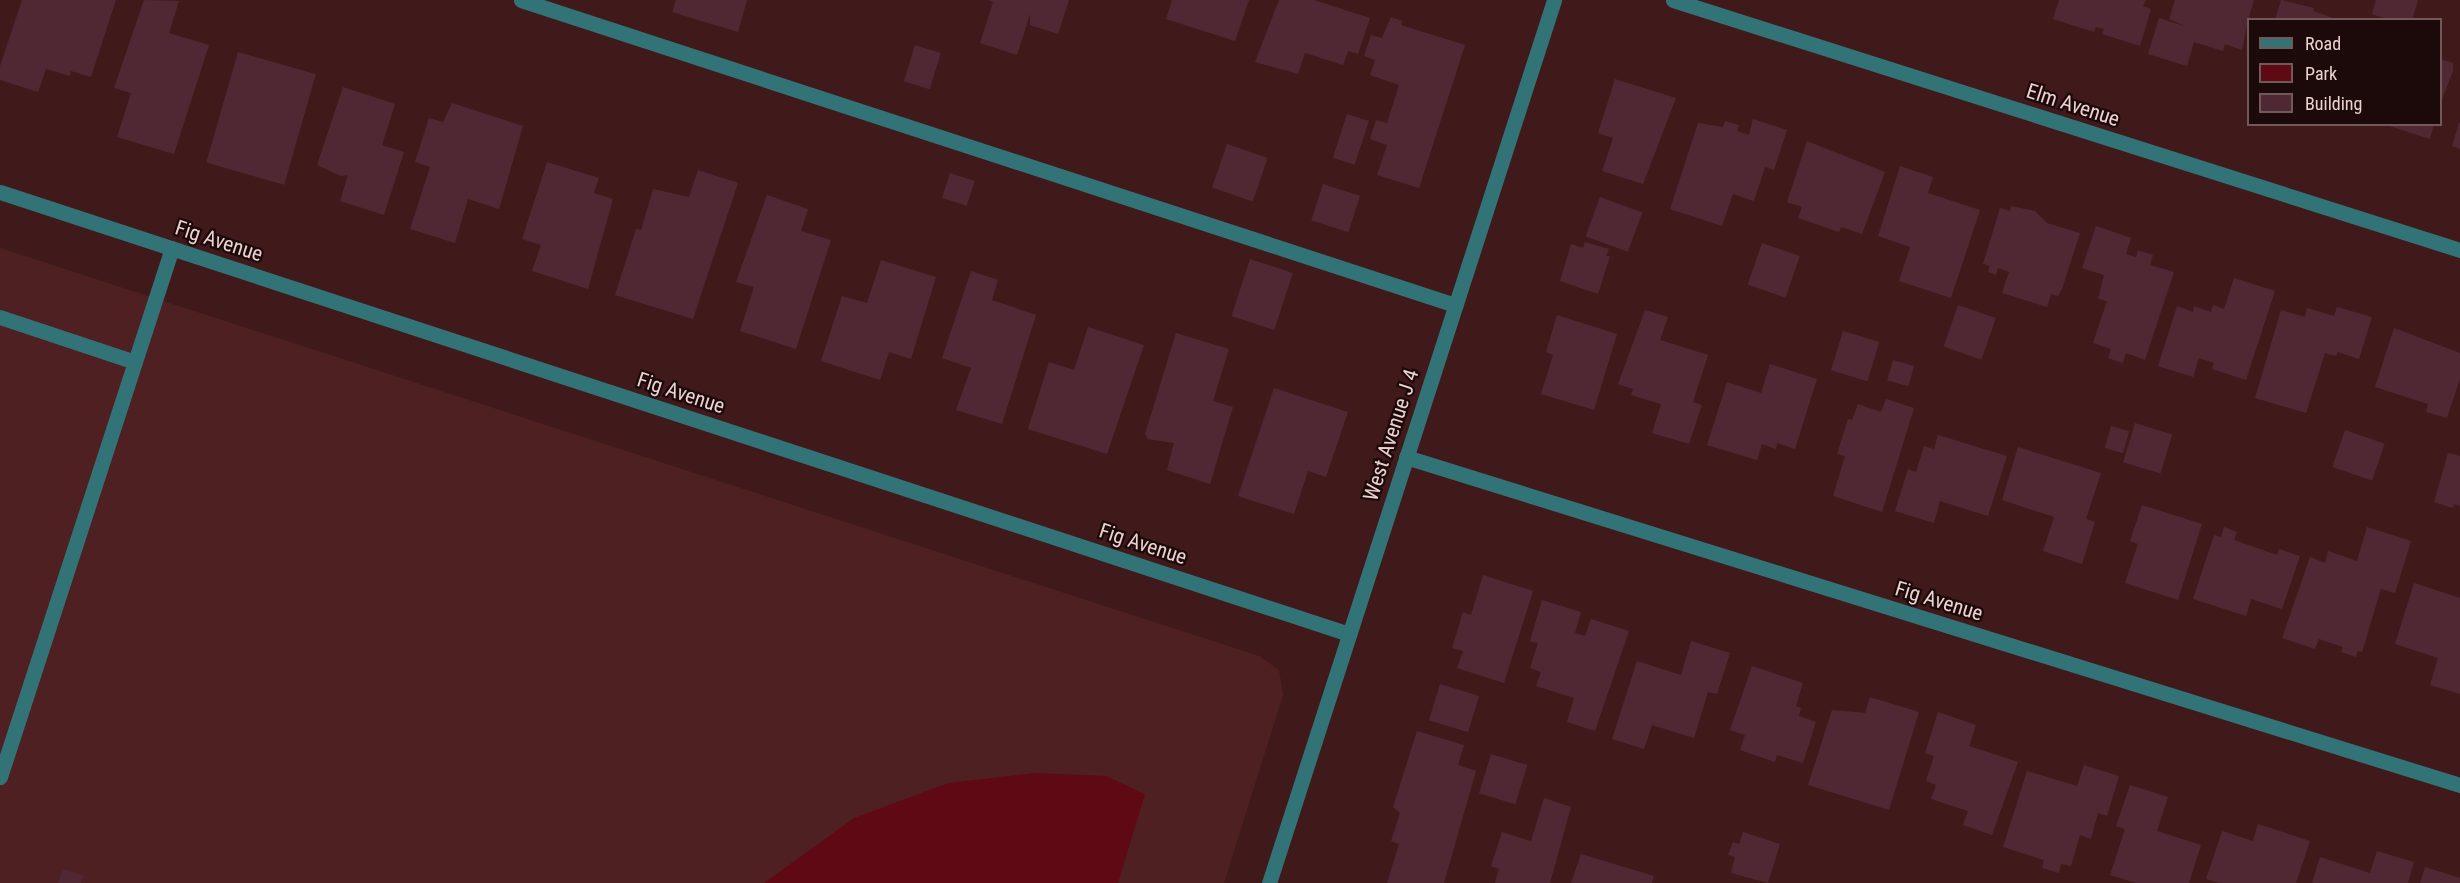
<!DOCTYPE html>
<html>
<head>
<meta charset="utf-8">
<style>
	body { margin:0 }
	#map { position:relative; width:2460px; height:883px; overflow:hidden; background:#401a1a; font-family:"Roboto Condensed",sans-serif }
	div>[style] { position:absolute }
	.built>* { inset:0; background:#4e2021 }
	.green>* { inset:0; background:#5f0915 }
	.building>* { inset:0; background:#502834; transform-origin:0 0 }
	.minor>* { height:15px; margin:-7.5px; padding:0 7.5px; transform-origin:7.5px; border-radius:7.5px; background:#327377 }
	span { translate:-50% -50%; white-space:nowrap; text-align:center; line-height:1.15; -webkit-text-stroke:4.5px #1c0a0a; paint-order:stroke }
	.street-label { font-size:21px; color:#ecd2d0 }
	.legend { position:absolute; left:2247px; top:18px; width:195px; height:108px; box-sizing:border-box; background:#1c0a0a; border:2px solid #6f5a59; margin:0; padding:8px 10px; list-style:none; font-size:18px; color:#ecd2d0 }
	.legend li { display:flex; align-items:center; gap:12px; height:30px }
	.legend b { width:30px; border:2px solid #6f5a59 }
</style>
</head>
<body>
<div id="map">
	<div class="built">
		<div style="clip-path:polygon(0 248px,1259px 656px,1279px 670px,1283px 695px,1224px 883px,0 883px)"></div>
	</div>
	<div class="green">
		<div style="clip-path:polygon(1035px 773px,1106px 776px,1145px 794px,1118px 883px,764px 883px,854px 818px,948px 783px)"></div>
	</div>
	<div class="building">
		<div style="clip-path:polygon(22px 0,116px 0,91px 77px,71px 71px,70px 76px,46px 69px,38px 92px,0 80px,0 66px)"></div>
		<div style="clip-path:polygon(144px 0,179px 1px,169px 33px,209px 45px,174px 154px,117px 137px,131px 93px,114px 88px)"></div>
		<div style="clip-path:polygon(676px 0,747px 0,738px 32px,672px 12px)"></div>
		<div style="clip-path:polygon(988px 0,1069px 0,1058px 34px,1030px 25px,1030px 14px,1017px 55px,980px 43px,993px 2px)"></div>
		<div style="clip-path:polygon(1172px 0,1249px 0,1235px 41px,1166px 19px)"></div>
		<div style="clip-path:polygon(1279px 0,1314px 0,1370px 18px,1358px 54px,1348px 51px,1343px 65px,1305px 53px,1298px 74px,1255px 62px)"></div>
		<div style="clip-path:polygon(2059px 0,2146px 0,2143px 6px,2151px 9px,2140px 46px,2102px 34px,2104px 29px,2096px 27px,2094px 32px,2053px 19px)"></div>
		<div style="clip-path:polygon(2175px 0,2254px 0,2249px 17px,2255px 20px,2248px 20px,2242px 50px,2225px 44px,2223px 51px,2194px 42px,2187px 66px,2148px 54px,2159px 18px,2187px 27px,2169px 19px)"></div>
		<div style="clip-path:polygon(2281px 0,2314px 8px,2313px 11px,2339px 20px,2275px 20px)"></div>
		<div style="clip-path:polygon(2376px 0,2418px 0,2412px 20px,2390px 20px,2372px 14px)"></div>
		<div style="clip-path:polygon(1391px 17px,1402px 21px,1401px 25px,1465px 45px,1419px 188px,1377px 175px,1387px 145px,1370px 139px,1376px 120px,1387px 123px,1399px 85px,1370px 75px,1375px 60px,1364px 56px,1371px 35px,1382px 38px)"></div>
		<div style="left:915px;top:45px;width:27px;height:38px;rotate:17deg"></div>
		<div style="left:238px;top:52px;width:81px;height:115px;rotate:16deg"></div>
		<div style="clip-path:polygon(2440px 59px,2453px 63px,2453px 71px,2441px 102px)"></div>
		<div style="clip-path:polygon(1615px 79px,1676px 98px,1643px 184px,1602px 171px,1613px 138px,1598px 133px)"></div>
		<div style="clip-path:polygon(343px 87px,395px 104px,382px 145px,404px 152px,384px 215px,340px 201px,348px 175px,341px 176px,317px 165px)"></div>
		<div style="clip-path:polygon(452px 103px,523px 126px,499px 209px,468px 199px,455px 243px,410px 229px,430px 167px,415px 162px,429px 118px,443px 122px)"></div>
		<div style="left:1347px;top:114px;width:23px;height:46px;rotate:18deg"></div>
		<div style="clip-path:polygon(1753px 119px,1787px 130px,1774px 170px,1765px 167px,1754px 201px,1733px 194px,1722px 226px,1670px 209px,1698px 123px,1723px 127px,1725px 121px,1739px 125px,1737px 131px,1749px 135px)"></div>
		<div style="clip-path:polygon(2459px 123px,2460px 123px,2460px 149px,2452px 146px)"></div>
		<div style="clip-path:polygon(2383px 124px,2434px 124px,2430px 139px)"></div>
		<div style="clip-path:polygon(1807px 141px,1885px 172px,1862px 234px,1841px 227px,1839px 232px,1798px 218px,1802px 207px,1787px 202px)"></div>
		<div style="left:1227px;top:144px;width:43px;height:46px;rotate:19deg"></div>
		<div style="clip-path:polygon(547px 162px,599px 178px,594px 193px,613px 199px,588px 289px,532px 271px,541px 245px,522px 239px)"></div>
		<div style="clip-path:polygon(1900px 166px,1933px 177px,1928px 193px,1980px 210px,1951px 298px,1899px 281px,1910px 247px,1878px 236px)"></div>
		<div style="clip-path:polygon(698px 170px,738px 183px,693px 319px,615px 295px,636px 229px,641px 230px,653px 189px,689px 197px)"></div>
		<div style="left:950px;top:173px;width:26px;height:26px;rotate:18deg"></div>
		<div style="left:1323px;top:184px;width:39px;height:38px;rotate:18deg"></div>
		<div style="clip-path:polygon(767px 195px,808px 209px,801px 231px,831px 240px,796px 349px,740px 331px,754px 287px,736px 282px)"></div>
		<div style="left:1600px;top:197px;width:45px;height:42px;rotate:20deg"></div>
		<div style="clip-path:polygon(2011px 206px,2035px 211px,2047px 223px,2080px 233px,2062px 289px,2058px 296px,2051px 294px,2047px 307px,2002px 293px,2009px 272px,1998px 268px,1996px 275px,1988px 272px,1990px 266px,1983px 264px,2000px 208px,2010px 211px)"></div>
		<div style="clip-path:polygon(2096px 226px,2131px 238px,2126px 254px,2136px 257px,2138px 250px,2153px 255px,2150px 265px,2174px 272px,2145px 360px,2126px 353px,2123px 363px,2108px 358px,2111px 349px,2093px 343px,2107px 301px,2098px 299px,2104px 275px,2082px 268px)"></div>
		<div style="clip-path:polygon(1585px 242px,1609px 249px,1606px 256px,1610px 256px,1598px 294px,1560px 281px,1571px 244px,1583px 248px)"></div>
		<div style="left:1762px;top:243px;width:40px;height:44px;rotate:19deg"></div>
		<div style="left:1250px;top:259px;width:45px;height:60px;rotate:18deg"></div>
		<div style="clip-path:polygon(881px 260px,936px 277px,911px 359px,889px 352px,880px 380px,821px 361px,842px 296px,867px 303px)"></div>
		<div style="clip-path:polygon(971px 271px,998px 280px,992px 300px,1036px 315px,1002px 424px,956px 410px,971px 368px,942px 358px)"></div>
		<div style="clip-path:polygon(2234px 278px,2275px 291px,2246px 380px,2212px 369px,2214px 363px,2199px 358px,2193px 377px,2158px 366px,2177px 306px,2193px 312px,2194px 306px,2211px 312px,2213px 305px,2224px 309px)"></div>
		<div style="left:1958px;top:305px;width:40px;height:44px;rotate:19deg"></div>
		<div style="clip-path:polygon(2337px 307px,2372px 317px,2359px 359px,2338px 352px,2336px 356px,2325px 353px,2306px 413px,2255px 398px,2281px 310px,2305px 317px,2307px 308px,2334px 316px)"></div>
		<div style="clip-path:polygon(1645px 310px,1668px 317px,1660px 340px,1708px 355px,1693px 402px,1702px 405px,1689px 444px,1652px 433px,1661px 404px,1631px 395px,1633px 389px,1618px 384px)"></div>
		<div style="clip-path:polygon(1557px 315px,1617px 334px,1594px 410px,1541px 394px,1553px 355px,1546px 352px)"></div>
		<div style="clip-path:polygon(1088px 327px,1144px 345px,1107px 454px,1028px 429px,1049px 362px,1074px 370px)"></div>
		<div style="clip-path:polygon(2394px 328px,2460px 353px,2460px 379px,2447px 418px,2426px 412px,2428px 404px,2375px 387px)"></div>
		<div style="left:1843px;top:331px;width:38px;height:41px;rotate:17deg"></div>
		<div style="clip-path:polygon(1176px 333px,1229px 349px,1213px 401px,1233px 407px,1210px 484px,1167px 470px,1174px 443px,1148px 439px,1145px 434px)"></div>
		<div style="left:1893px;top:360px;width:22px;height:21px;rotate:16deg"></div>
		<div style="clip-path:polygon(1770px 364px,1817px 379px,1795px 449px,1777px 443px,1776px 449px,1762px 444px,1757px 460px,1707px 445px,1727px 382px,1761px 393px)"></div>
		<div style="clip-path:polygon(1274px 388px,1348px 412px,1326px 477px,1308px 471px,1294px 514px,1238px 496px)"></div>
		<div style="clip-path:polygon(1886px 399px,1914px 408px,1882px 512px,1833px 496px,1845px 456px,1837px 454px,1848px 419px,1852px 420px,1858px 404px,1881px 412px)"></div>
		<div style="left:2135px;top:423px;width:39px;height:41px;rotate:17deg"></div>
		<div style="left:2111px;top:426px;width:19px;height:23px;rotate:16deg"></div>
		<div style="left:2345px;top:430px;width:42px;height:39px;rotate:19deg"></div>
		<div style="clip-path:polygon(1938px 435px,2007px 456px,1988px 516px,1940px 501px,1934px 523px,1895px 511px,1908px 469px,1916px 472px,1924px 446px,1934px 449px)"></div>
		<div style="clip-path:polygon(2018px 447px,2101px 473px,2086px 519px,2095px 522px,2082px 564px,2043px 551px,2054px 517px,2002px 500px)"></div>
		<div style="clip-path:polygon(2448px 453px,2460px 456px,2460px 506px,2454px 504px,2453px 508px,2434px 502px)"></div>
		<div style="clip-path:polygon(2142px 505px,2202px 524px,2178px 600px,2125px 583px,2138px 544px,2130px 541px)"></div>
		<div style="clip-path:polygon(2224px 527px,2237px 532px,2234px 540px,2277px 555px,2279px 549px,2300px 556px,2282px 609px,2251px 599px,2246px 616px,2193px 599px,2214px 535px,2221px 537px)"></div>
		<div style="clip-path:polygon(2367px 527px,2411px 541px,2395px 593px,2381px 589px,2362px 652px,2358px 651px,2356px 657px,2341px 652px,2343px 647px,2319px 639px,2315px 649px,2282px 638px,2310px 557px,2325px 563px,2328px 551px,2357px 561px)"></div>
		<div style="clip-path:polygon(1483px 575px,1533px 591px,1504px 683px,1457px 668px,1463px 651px,1452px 648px,1463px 612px,1471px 615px)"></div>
		<div style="clip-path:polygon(2414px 583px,2460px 598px,2460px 694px,2430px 685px,2438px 658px,2395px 644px)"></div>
		<div style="clip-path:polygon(1542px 600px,1581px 612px,1575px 633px,1585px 636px,1591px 619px,1629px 631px,1595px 731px,1567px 722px,1574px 698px,1536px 686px,1541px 672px,1530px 668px,1538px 643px,1530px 641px)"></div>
		<div style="clip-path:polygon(1691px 641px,1730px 653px,1717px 694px,1708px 692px,1694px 738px,1652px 725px,1644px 749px,1612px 739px,1637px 661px,1681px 675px)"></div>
		<div style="clip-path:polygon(1752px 666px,1803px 683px,1796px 706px,1801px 708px,1799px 716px,1816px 722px,1803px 763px,1777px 755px,1775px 762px,1740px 750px,1745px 735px,1730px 730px)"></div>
		<div style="left:1440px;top:684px;width:41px;height:38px;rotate:17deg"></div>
		<div style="clip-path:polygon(1870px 697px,1919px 712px,1889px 810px,1808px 785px,1832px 710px,1865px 713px)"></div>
		<div style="clip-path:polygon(1938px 712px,1976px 725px,1969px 746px,2018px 762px,1992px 835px,1963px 825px,1968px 811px,1931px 799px,1936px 785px,1926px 781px,1934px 756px,1925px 753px)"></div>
		<div style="clip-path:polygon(1417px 731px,1464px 745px,1458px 765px,1476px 771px,1444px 883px,1387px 883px,1399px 844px,1391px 841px,1400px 813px,1393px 807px)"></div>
		<div style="left:1491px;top:754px;width:38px;height:41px;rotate:17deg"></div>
		<div style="clip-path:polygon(2084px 765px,2119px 776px,2107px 816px,2098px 813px,2091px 839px,2080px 835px,2071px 866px,2061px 864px,2059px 873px,2042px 868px,2044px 860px,2003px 847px,2027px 771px,2077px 786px)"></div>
		<div style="clip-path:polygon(2130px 785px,2168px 797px,2157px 831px,2201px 845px,2189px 883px,2136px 883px,2110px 875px,2125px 829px,2116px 826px)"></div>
		<div style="clip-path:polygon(1544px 798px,1571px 807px,1550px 883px,1495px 883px,1499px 869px,1491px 866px,1502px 832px,1531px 841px)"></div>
		<div style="clip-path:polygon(2258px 824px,2310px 841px,2296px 883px,2219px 883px,2206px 879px,2222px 831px,2253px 841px)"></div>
		<div style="clip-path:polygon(1743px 832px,1780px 844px,1768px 883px,1731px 873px,1735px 857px,1728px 855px,1733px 842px,1739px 844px)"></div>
		<div style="clip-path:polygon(2377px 851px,2414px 862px,2408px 883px,2312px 883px,2320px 857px,2370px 873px)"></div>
		<div style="clip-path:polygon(1581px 854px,1654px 876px,1652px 883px,1571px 883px)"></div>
		<div style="clip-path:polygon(2425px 867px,2460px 878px,2460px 883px,2420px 883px)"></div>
		<div style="clip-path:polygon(63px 869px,84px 876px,81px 883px,58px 883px)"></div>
	</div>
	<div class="minor">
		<div style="left:521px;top:0;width:983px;rotate:18.08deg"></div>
		<div style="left:1673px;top:0;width:826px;rotate:17.62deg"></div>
		<div style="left:0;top:192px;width:1420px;rotate:18.14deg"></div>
		<div style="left:0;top:317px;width:142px;rotate:18.4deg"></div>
		<div style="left:1406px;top:457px;width:1104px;rotate:17.29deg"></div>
		<div style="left:0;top:777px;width:556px;rotate:-71.99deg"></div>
		<div style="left:1269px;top:883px;width:928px;rotate:-72.11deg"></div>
	</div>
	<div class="street-label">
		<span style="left:2073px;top:105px;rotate:18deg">Elm Avenue</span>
		<span style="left:219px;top:241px;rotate:18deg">Fig Avenue</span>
		<span style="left:681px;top:393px;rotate:18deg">Fig Avenue</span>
		<span style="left:1391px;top:435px;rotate:-72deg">West Avenue J 4</span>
		<span style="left:1143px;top:544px;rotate:18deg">Fig Avenue</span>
		<span style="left:1939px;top:601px;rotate:17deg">Fig Avenue</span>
	</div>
	<ul class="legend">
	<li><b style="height:8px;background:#327377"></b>Road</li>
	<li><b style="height:16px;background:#5f0915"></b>Park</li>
	<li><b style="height:16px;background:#502834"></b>Building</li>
	</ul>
</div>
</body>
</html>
